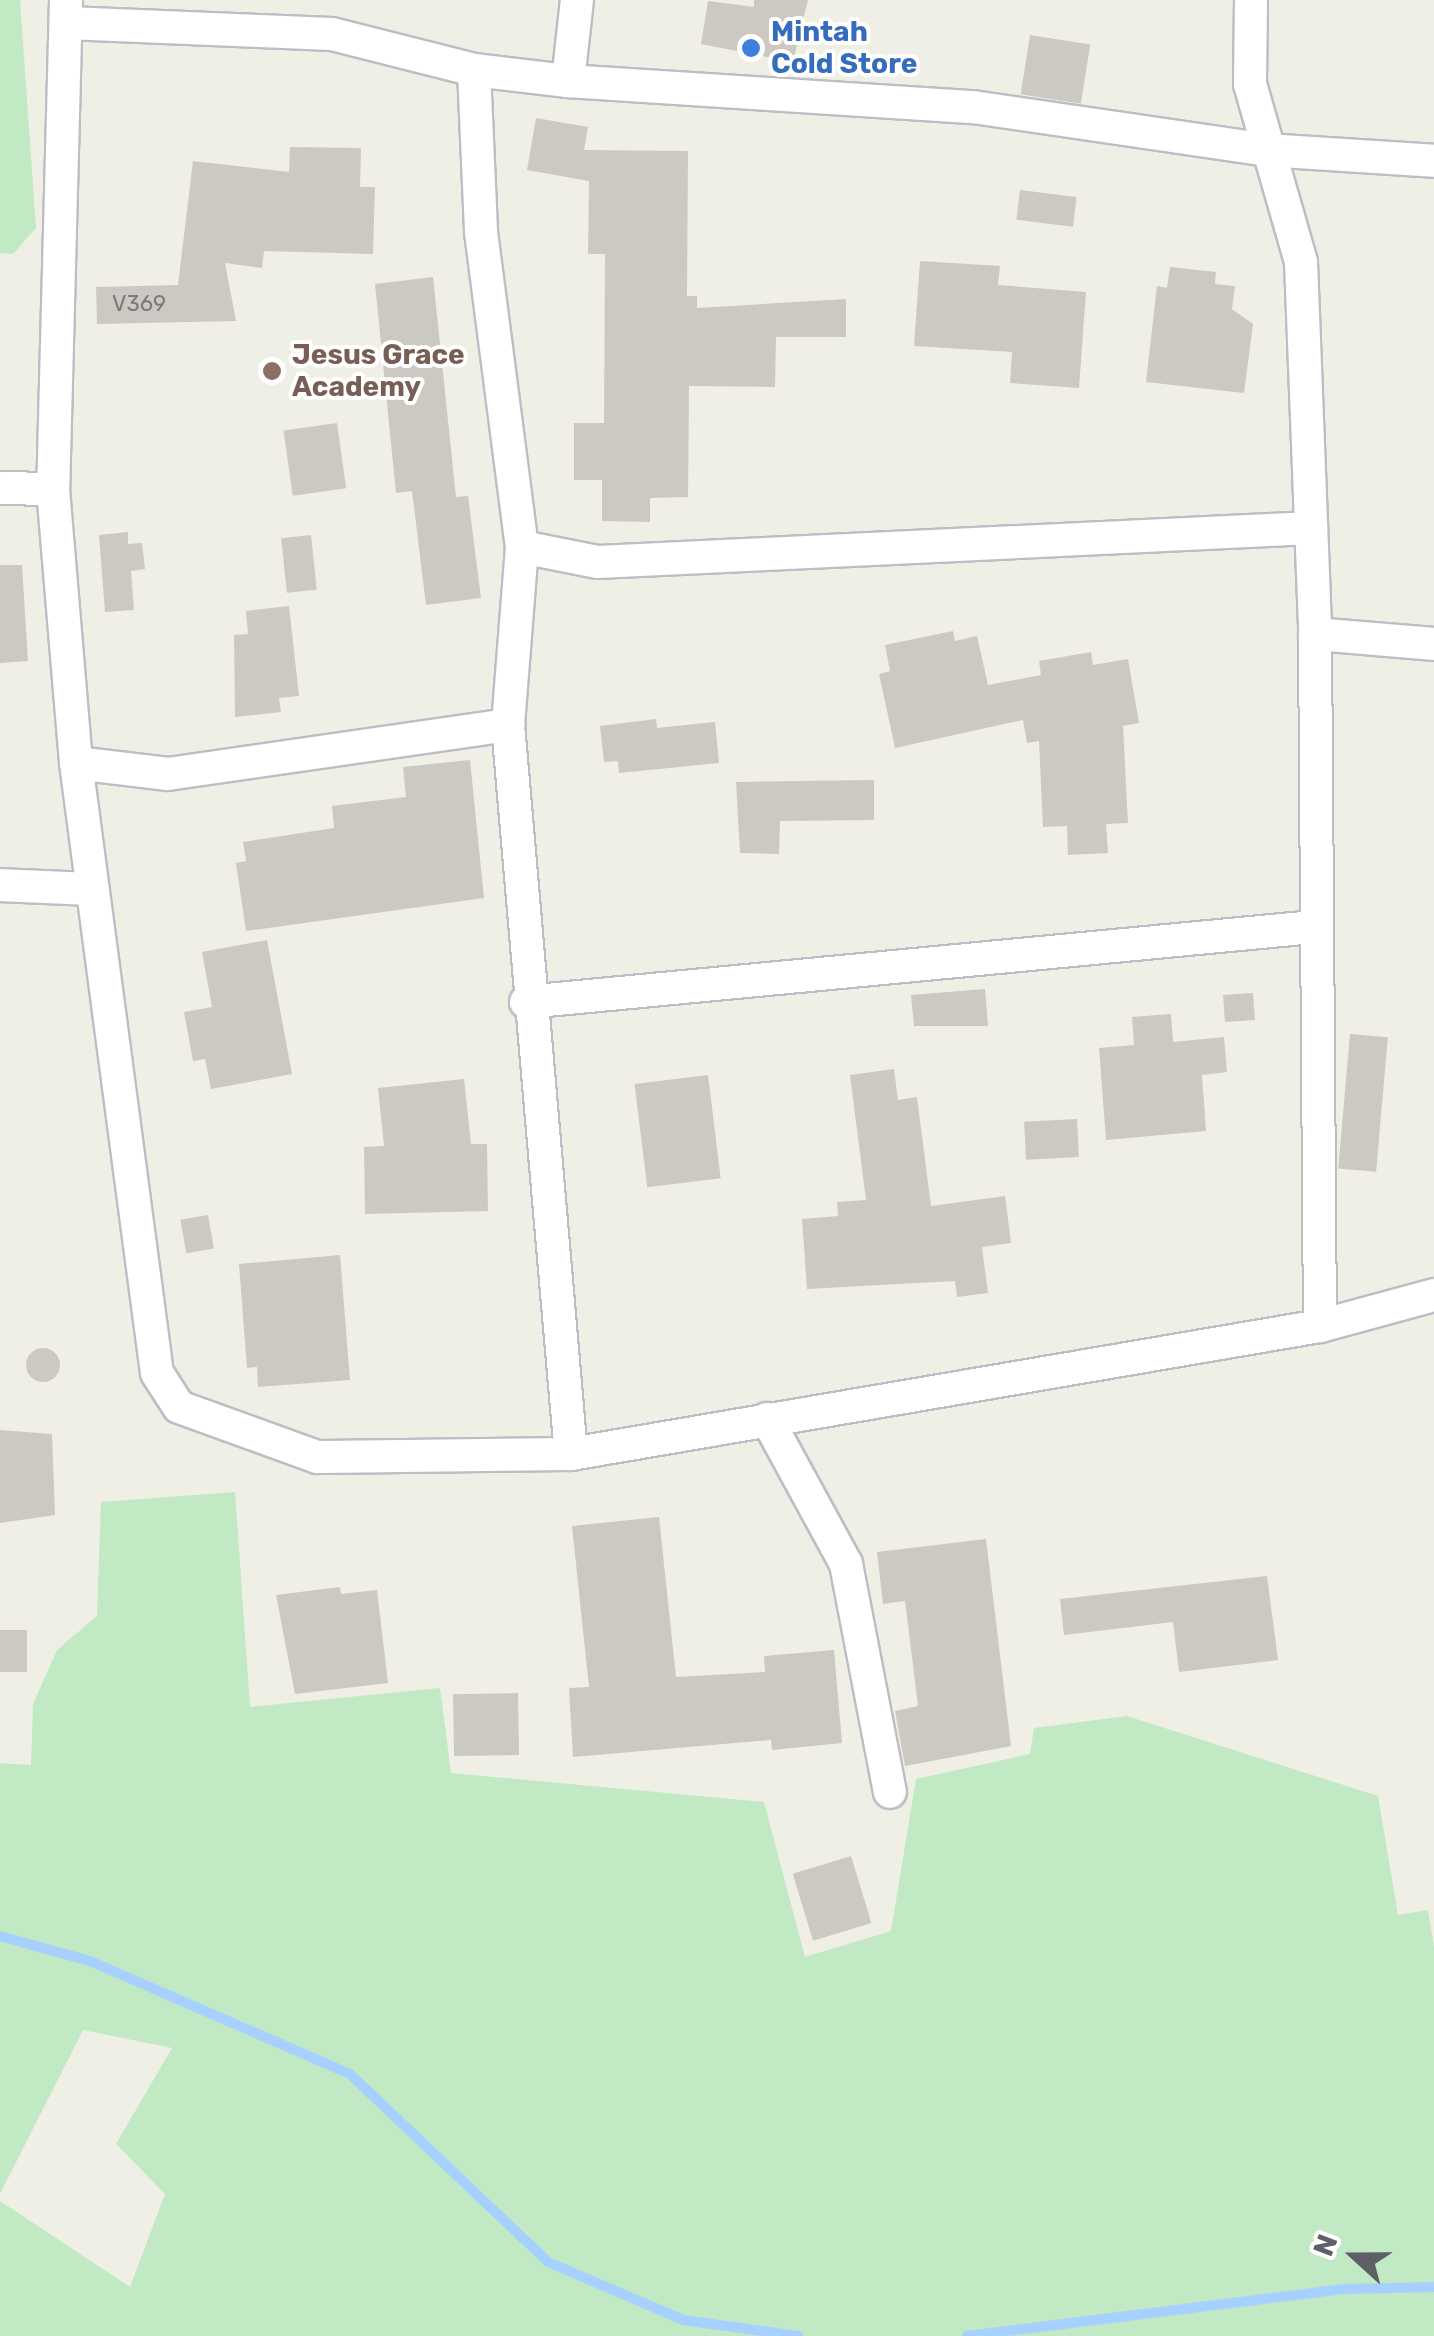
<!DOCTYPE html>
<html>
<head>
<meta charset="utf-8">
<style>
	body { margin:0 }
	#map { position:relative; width:1434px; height:2336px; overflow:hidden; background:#f0efe5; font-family:Rubik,sans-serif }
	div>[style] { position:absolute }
	.green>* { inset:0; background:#c0e9c4 }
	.stream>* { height:10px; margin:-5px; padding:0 5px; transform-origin:5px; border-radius:5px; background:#a6d0ff }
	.building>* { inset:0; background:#cbc9c2; transform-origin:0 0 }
	.round { border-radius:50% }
	.roads { filter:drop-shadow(2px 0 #bdbec5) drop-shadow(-2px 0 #bdbec5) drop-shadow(0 2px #bdbec5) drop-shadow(0 -2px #bdbec5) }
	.street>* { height:32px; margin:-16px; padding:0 16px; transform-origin:16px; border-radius:16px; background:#fff }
	.dots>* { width:28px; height:28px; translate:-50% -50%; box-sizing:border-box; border:5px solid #fff; border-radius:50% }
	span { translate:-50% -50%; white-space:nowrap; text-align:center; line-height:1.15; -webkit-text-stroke:8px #fff; paint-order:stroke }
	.number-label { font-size:22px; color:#787a7e }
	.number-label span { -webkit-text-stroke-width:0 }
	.shop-label { font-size:28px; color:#366cbe; font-weight:700 }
	.left { translate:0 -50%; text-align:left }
	.education-label { font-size:28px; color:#785e54; font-weight:700 }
	.north { position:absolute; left:1304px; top:2206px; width:100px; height:100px; -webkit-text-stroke:8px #fff; paint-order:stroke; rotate:291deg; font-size:28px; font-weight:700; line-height:40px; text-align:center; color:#5d6067 }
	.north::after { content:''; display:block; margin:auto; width:35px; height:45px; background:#5d6067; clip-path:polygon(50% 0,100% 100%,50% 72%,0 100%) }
</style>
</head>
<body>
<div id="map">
	<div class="green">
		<div style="clip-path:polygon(0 0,20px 0,36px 228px,13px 254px,0 253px)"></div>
		<div style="clip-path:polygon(235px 1492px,250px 1707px,440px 1688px,451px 1773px,764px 1802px,805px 1957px,891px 1931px,916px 1779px,1030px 1754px,1034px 1728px,1127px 1716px,1378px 1796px,1398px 1915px,1428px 1910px,1434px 1947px,1434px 2336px,0 2336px,0 2201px,130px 2287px,165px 2194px,116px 2144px,172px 2048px,83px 2030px,0 2194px,0 1763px,31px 1765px,33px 1704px,57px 1650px,97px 1616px,101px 1502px)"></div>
	</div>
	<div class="stream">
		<div style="left:0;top:1936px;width:93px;rotate:15.5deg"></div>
		<div style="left:90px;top:1961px;width:283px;rotate:23.5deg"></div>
		<div style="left:350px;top:2074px;width:273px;rotate:43.5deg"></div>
		<div style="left:548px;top:2262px;width:147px;rotate:23.2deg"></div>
		<div style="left:683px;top:2320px;width:116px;rotate:7.9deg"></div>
		<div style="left:967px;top:2336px;width:383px;rotate:-7.1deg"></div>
		<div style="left:1347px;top:2289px;width:87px;rotate:-1.3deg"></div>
	</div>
	<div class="building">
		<div style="clip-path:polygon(754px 0,808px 0,793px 62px,701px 44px,708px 1px,754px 7px)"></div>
		<div style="left:1030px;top:35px;width:61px;height:60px;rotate:9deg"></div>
		<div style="clip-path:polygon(536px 118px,588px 127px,584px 150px,688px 151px,687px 296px,697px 296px,697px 308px,846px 299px,846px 337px,776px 337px,775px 387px,689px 386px,688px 497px,650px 498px,650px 522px,602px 521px,602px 480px,574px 480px,574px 423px,604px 423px,605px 254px,588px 254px,589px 181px,527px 170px)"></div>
		<div style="clip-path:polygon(290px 147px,361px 148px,360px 187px,375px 187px,373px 254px,264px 251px,262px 268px,225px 263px,236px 321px,97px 324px,96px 287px,178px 285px,193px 161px,289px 172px)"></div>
		<div style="left:1020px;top:190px;width:57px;height:30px;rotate:7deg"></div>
		<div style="clip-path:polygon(920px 261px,1000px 266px,998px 285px,1086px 292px,1079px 388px,1010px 383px,1012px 352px,914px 346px)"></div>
		<div style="clip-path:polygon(1170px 267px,1216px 272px,1215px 284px,1235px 286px,1232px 309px,1253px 324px,1244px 393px,1146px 382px,1157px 286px,1167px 288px)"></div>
		<div style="clip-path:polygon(433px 277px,456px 497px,468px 496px,481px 598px,426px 605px,412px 491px,396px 493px,375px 284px)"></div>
		<div style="left:337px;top:423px;width:66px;height:54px;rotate:82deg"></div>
		<div style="clip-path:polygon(128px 532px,128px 544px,142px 543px,145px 569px,131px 571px,134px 610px,105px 612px,99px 535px)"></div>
		<div style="left:311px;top:535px;width:55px;height:30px;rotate:84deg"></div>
		<div style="clip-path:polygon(0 565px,22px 565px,28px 661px,0 663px)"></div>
		<div style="clip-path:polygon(289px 606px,299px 696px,279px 698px,281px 712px,235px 717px,234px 635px,248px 634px,246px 611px)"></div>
		<div style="clip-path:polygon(953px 631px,955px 641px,977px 636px,988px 685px,1041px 675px,1039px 661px,1091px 652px,1093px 665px,1128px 659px,1139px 723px,1123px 726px,1128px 823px,1106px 824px,1108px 853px,1068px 855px,1067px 826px,1043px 827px,1039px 741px,1027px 743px,1023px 720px,895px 748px,879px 674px,890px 671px,885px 645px)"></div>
		<div style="clip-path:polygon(656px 719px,657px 728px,715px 722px,719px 763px,619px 773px,618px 761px,604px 762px,600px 726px)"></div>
		<div style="clip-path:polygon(470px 760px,484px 898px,246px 931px,236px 863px,246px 861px,243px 842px,334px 828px,332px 806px,406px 797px,403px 767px)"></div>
		<div style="clip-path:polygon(874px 780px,874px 820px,780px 821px,779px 854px,740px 853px,736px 782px)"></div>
		<div style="clip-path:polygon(267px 940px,292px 1074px,211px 1089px,205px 1059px,193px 1061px,184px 1012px,212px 1007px,202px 952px)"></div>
		<div style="clip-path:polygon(985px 989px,988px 1026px,914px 1026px,911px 995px)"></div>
		<div style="left:1253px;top:993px;width:27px;height:30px;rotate:86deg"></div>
		<div style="clip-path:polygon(1171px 1014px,1173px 1042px,1224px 1037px,1227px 1072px,1202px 1075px,1206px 1131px,1106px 1140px,1099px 1048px,1134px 1045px,1132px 1017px)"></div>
		<div style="left:1350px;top:1034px;width:38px;height:135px;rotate:5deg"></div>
		<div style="clip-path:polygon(894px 1069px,898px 1100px,917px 1097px,931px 1206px,1005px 1196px,1011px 1243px,982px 1247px,988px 1293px,957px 1297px,955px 1281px,807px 1289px,802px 1219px,838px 1216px,837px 1202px,866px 1200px,850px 1075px)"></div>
		<div style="left:708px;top:1075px;width:104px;height:74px;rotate:83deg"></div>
		<div style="clip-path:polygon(464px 1079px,471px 1144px,487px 1144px,488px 1211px,365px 1214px,364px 1147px,384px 1146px,378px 1088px)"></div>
		<div style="left:1077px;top:1119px;width:38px;height:53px;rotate:87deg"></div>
		<div style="left:208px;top:1215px;width:34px;height:28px;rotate:80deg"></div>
		<div style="clip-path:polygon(340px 1255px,350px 1380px,258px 1387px,257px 1367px,247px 1368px,239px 1264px)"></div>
		<div class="round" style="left:26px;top:1348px;width:34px;height:34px"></div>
		<div style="clip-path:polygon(0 1430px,52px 1434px,55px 1515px,0 1523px)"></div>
		<div style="clip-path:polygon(659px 1517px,676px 1677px,765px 1672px,764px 1656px,834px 1650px,842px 1743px,772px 1750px,771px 1740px,573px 1757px,569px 1688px,589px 1687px,572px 1526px)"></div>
		<div style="clip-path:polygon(986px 1539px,1011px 1746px,905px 1766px,895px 1711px,918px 1706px,905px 1601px,883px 1604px,877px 1552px)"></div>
		<div style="clip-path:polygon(1267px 1576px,1278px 1660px,1179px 1672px,1173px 1622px,1064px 1635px,1060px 1599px)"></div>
		<div style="clip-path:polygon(340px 1587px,341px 1594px,377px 1590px,388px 1683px,295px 1694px,276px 1595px)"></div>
		<div style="left:0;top:1630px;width:27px;height:42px"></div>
		<div style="left:518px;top:1693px;width:62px;height:65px;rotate:89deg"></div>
		<div style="left:851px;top:1856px;width:70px;height:61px;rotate:73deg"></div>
	</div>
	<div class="roads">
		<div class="street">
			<div style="left:66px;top:0;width:489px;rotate:91.5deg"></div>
			<div style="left:53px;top:489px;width:275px;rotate:85.2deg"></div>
			<div style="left:76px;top:763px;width:615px;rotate:82.44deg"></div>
			<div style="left:157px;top:1373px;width:40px;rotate:57.1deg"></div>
			<div style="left:179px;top:1407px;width:147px;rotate:19.9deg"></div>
			<div style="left:317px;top:1457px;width:254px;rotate:-0.7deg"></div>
			<div style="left:571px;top:1454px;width:760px;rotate:-9.7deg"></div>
			<div style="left:1320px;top:1326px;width:118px;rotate:-15.2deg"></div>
			<div style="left:1251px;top:0;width:84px;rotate:90.7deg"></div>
			<div style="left:1250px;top:84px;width:185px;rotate:74deg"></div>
			<div style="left:1301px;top:262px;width:372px;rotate:87.8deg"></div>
			<div style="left:1315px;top:634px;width:692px;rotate:89.59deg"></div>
			<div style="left:67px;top:23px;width:265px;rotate:2.4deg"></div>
			<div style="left:332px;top:34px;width:146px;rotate:14.2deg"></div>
			<div style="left:474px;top:70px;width:95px;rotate:6.7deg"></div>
			<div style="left:568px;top:81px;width:406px;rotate:3.7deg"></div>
			<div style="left:973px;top:107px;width:296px;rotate:8.3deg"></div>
			<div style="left:1266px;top:150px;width:168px;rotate:3.7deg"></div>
			<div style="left:474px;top:70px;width:162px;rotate:87.5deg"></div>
			<div style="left:481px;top:232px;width:318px;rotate:82.6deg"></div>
			<div style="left:522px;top:547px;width:179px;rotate:94.5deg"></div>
			<div style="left:508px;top:725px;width:732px;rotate:85.06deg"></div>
			<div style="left:568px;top:81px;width:81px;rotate:-83.7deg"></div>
			<div style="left:0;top:488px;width:53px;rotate:1.1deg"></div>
			<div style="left:522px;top:547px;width:77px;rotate:11.2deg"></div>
			<div style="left:598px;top:562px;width:714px;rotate:-2.73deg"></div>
			<div style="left:1315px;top:634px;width:119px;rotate:4.8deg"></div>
			<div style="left:76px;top:763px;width:93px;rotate:6.8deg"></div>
			<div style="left:168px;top:774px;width:344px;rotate:-8.2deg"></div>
			<div style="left:0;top:885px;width:92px;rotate:2.5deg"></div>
			<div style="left:526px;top:1002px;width:791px;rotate:-5.44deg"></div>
			<div style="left:767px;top:1419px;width:165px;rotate:61.4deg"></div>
			<div style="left:846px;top:1564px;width:232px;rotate:79.1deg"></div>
		</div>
	</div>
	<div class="dots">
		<div style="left:751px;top:48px;background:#3f7fe0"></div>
		<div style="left:272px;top:371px;background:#8d6e63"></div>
	</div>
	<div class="number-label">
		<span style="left:139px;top:304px">V369</span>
	</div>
	<div class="shop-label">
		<span class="left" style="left:771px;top:48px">Mintah<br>Cold Store</span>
	</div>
	<div class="education-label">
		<span class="left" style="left:292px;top:371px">Jesus Grace<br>Academy</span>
	</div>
	<div class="north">N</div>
</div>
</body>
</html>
